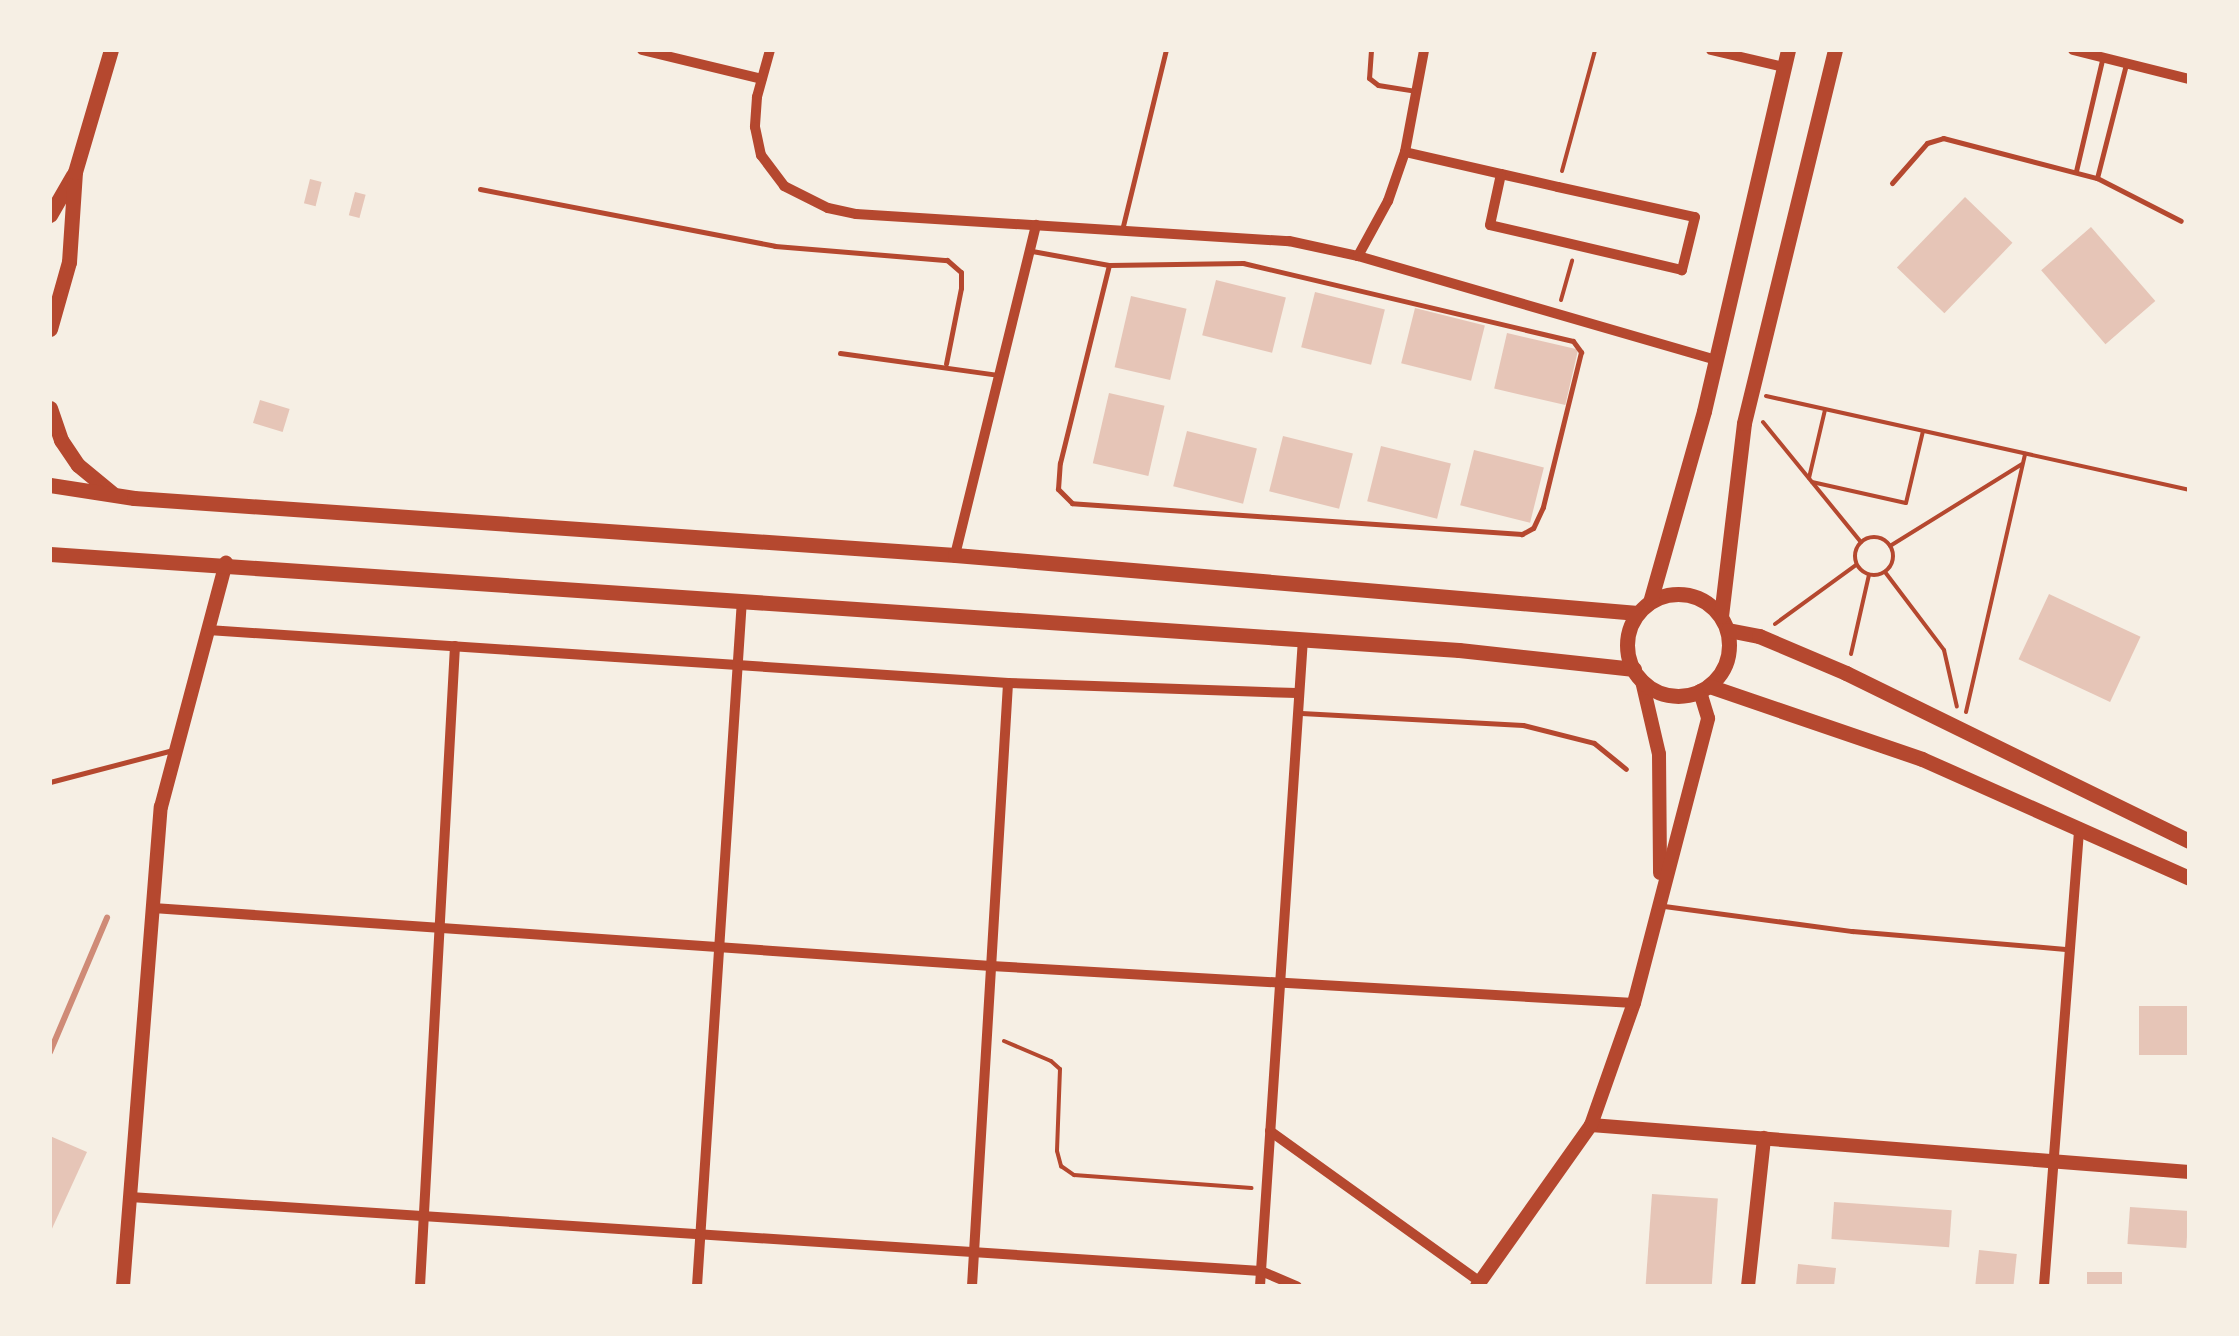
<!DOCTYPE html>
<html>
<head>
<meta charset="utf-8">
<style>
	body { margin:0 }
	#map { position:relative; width:2239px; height:1336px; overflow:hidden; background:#f6efe4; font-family:"Noto Sans",sans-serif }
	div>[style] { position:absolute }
	.building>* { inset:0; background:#e6c5b7; transform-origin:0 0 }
	.path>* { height:4px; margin:-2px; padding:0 2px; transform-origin:2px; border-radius:2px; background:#b5482f }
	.path>.ring { margin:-2px; padding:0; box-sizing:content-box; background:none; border:4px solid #b5482f; border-radius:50% }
	.service>* { height:5px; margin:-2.5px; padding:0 2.5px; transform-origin:2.5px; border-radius:2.5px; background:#b5482f }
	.minor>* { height:10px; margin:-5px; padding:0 5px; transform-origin:5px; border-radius:5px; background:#b5482f }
	.tertiary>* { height:14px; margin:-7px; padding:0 7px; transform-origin:7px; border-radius:7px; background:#b5482f }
	.secondary>* { height:15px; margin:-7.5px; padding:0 7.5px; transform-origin:7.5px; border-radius:7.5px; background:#b5482f }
	.secondary>.ring { margin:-7.5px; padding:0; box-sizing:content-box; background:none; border:15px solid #b5482f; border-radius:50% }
	.rail>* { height:6px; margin:-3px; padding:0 3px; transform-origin:3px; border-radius:3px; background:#cf8b77 }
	span { translate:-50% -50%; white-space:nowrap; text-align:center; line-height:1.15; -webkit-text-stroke:8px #f6efe4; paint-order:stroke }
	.frame { position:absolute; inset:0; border:52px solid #f6efe4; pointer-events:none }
</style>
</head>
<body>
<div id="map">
	<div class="building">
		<div style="left:310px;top:179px;width:12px;height:25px;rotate:14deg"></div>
		<div style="left:355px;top:192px;width:11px;height:24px;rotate:15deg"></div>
		<div style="left:1965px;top:197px;width:66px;height:98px;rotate:44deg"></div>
		<div style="left:2091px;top:227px;width:98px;height:66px;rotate:49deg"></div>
		<div style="left:1216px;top:280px;width:72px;height:57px;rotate:14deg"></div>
		<div style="left:1315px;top:292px;width:72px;height:57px;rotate:14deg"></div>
		<div style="left:1131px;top:296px;width:57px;height:73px;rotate:13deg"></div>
		<div style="left:1415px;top:308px;width:72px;height:57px;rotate:14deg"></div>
		<div style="left:1507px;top:333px;width:73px;height:57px;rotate:13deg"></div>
		<div style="left:1109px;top:393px;width:57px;height:72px;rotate:13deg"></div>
		<div style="left:260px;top:400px;width:31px;height:24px;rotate:17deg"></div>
		<div style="left:1187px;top:431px;width:72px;height:57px;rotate:14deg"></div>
		<div style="left:1283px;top:436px;width:72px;height:57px;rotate:14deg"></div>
		<div style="left:1381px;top:446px;width:72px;height:57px;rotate:14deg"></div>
		<div style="left:1474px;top:450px;width:72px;height:57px;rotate:14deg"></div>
		<div style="left:2049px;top:594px;width:101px;height:72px;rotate:25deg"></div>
		<div style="left:2189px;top:1006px;width:49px;height:50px;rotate:90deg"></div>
		<div style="clip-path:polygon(50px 1136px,87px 1152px,50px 1233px)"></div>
		<div style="left:1652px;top:1194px;width:66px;height:92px;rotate:4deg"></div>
		<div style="left:1834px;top:1202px;width:118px;height:37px;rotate:4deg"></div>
		<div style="left:2130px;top:1207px;width:59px;height:37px;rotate:4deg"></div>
		<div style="left:1979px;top:1250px;width:38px;height:36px;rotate:6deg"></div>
		<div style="clip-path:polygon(1798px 1264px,1836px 1268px,1834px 1286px,1796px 1286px)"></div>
		<div style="left:2087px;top:1272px;width:35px;height:14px"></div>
	</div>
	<div class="path">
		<div style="left:1562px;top:171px;width:125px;rotate:-74.7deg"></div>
		<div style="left:1561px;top:300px;width:41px;rotate:-74.2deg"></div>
		<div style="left:1766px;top:396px;width:433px;rotate:12.5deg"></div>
		<div style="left:1763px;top:422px;width:155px;rotate:50.8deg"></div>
		<div style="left:1809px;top:478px;width:70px;rotate:-76.8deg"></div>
		<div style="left:1812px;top:482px;width:96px;rotate:12.6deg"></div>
		<div style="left:1906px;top:503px;width:74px;rotate:-76.7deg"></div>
		<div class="ring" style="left:1855px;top:537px;width:34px;height:34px"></div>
		<div style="left:1890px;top:546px;width:155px;rotate:-31.8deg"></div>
		<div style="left:1885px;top:572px;width:98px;rotate:52.9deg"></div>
		<div style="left:1944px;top:650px;width:58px;rotate:77.2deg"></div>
		<div style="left:1775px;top:624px;width:100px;rotate:-36.1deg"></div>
		<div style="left:1851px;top:654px;width:81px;rotate:-77.2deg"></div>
		<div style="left:1966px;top:712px;width:265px;rotate:-77.1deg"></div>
		<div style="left:1004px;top:1041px;width:51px;rotate:23.1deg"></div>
		<div style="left:1051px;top:1061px;width:12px;rotate:42deg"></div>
		<div style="left:1060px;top:1069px;width:82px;rotate:92.1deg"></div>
		<div style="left:1057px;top:1151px;width:16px;rotate:75deg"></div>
		<div style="left:1061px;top:1166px;width:16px;rotate:35deg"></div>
		<div style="left:1074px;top:1175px;width:178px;rotate:4.2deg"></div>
	</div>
	<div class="service">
		<div style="left:1371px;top:50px;width:28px;rotate:94deg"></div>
		<div style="left:1369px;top:78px;width:11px;rotate:38deg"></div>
		<div style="left:1378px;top:85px;width:36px;rotate:9deg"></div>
		<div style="left:2076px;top:171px;width:114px;rotate:-76.8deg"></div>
		<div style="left:2097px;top:178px;width:118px;rotate:-75.7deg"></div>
		<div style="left:1892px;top:183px;width:53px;rotate:-48.8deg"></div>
		<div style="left:1927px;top:143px;width:17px;rotate:-17deg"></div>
		<div style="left:1943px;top:138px;width:159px;rotate:14.6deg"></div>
		<div style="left:2097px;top:178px;width:94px;rotate:27.1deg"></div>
		<div style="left:480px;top:189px;width:300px;rotate:10.9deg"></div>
		<div style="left:775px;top:246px;width:173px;rotate:4.7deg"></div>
		<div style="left:947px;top:260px;width:18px;rotate:41deg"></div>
		<div style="left:961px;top:272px;width:16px;rotate:90deg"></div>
		<div style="left:961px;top:288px;width:77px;rotate:101.2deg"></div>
		<div style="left:1122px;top:230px;width:185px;rotate:-76.3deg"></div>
		<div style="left:1032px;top:251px;width:78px;rotate:10.3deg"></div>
		<div style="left:1109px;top:265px;width:134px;rotate:-0.9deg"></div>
		<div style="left:1243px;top:263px;width:339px;rotate:13.3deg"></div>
		<div style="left:1573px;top:341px;width:14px;rotate:54deg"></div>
		<div style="left:1581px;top:352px;width:160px;rotate:103.8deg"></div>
		<div style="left:1543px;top:507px;width:23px;rotate:115deg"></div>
		<div style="left:1533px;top:528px;width:13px;rotate:151deg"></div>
		<div style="left:1522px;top:534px;width:451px;rotate:-176.1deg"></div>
		<div style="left:1072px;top:503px;width:20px;rotate:-135deg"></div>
		<div style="left:1058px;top:489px;width:26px;rotate:-86deg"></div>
		<div style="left:1060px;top:463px;width:204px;rotate:-76.1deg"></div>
		<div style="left:840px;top:353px;width:161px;rotate:7.9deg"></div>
		<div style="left:1301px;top:713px;width:222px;rotate:3.1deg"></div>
		<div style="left:1523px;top:725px;width:73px;rotate:14.2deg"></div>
		<div style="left:1594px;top:743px;width:41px;rotate:39.1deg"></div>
		<div style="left:50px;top:782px;width:127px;rotate:-14.6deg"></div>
		<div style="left:1664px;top:906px;width:190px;rotate:7.6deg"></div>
		<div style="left:1852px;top:931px;width:217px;rotate:4.8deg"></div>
	</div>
	<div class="minor">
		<div style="left:642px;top:50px;width:123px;rotate:13.6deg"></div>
		<div style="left:770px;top:50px;width:49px;rotate:105.5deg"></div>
		<div style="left:757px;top:97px;width:30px;rotate:94deg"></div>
		<div style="left:755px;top:127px;width:29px;rotate:78deg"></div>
		<div style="left:761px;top:155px;width:39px;rotate:53deg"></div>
		<div style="left:784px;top:186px;width:49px;rotate:26.6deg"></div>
		<div style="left:828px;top:208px;width:29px;rotate:12deg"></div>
		<div style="left:856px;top:214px;width:434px;rotate:3.6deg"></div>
		<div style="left:1289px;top:241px;width:71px;rotate:12.3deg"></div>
		<div style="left:1358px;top:256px;width:373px;rotate:16.2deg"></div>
		<div style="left:1711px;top:50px;width:75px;rotate:13.1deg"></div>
		<div style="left:2073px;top:50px;width:120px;rotate:14deg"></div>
		<div style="left:1405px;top:152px;width:98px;rotate:12.9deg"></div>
		<div style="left:1501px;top:174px;width:58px;rotate:12.8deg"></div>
		<div style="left:1558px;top:187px;width:140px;rotate:12.4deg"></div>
		<div style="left:1695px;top:217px;width:55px;rotate:103.8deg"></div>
		<div style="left:1682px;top:270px;width:197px;rotate:-166.8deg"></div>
		<div style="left:1490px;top:225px;width:52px;rotate:-77.8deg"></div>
		<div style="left:1358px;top:256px;width:63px;rotate:-61.4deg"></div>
		<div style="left:1388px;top:201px;width:52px;rotate:-70.9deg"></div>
		<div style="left:1405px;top:152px;width:104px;rotate:-79.4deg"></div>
		<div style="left:955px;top:555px;width:340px;rotate:-76.2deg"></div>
		<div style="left:208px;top:630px;width:802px;rotate:3.79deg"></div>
		<div style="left:1008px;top:683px;width:289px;rotate:2deg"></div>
		<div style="left:153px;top:908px;width:840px;rotate:3.96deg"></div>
		<div style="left:991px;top:966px;width:644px;rotate:3.29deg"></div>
		<div style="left:1270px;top:1131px;width:259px;rotate:35.7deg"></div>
		<div style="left:130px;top:1197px;width:1133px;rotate:3.74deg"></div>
		<div style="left:1261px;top:1271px;width:39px;rotate:23deg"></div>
		<div style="left:420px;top:1286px;width:641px;rotate:-86.87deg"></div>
		<div style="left:697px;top:1286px;width:687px;rotate:-86.25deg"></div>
		<div style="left:972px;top:1286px;width:604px;rotate:-86.58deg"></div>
		<div style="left:1260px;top:1286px;width:648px;rotate:-86.2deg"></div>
		<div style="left:2044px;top:1286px;width:460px;rotate:-85.6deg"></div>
	</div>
	<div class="tertiary">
		<div style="left:1642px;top:681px;width:75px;rotate:76.9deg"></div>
		<div style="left:1659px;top:754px;width:119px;rotate:89.5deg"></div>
		<div style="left:1591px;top:1125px;width:600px;rotate:4.49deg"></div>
		<div style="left:123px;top:1286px;width:481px;rotate:-85.5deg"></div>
		<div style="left:161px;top:807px;width:253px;rotate:-75.1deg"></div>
		<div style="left:1477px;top:1286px;width:197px;rotate:-54.7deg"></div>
		<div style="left:1591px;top:1125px;width:129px;rotate:-70.6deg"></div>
		<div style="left:1634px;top:1003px;width:294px;rotate:-75.4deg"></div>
		<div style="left:1708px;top:718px;width:28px;rotate:-107deg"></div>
		<div style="left:1748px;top:1286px;width:149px;rotate:-83.8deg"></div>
	</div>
	<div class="secondary">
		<div style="left:50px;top:215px;width:46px;rotate:-60.1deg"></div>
		<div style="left:50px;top:329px;width:70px;rotate:-74.2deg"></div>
		<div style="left:69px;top:262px;width:90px;rotate:-86.2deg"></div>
		<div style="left:75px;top:172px;width:127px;rotate:-73.6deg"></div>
		<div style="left:50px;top:408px;width:34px;rotate:71deg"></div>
		<div style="left:61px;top:440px;width:30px;rotate:56deg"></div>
		<div style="left:78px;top:465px;width:44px;rotate:39.5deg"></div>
		<div style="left:50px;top:485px;width:85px;rotate:8.8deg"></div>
		<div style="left:134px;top:498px;width:823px;rotate:3.97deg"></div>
		<div style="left:955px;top:555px;width:685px;rotate:4.85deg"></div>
		<div style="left:50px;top:554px;width:1412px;rotate:3.9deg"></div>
		<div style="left:1459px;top:650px;width:176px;rotate:6.2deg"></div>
		<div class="ring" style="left:1627px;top:594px;width:87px;height:87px"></div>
		<div style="left:1650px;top:602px;width:198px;rotate:-74.2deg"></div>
		<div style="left:1704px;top:411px;width:371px;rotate:-76.9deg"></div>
		<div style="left:1721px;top:616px;width:194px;rotate:-83.2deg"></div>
		<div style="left:1744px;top:423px;width:384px;rotate:-76.3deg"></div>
		<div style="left:1728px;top:630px;width:32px;rotate:11deg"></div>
		<div style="left:1759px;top:636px;width:95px;rotate:23deg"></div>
		<div style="left:1846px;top:673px;width:382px;rotate:26.1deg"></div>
		<div style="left:1709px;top:686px;width:225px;rotate:18.9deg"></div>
		<div style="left:1922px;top:759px;width:292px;rotate:24deg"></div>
	</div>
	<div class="rail">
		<div style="left:50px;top:1052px;width:146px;rotate:-67deg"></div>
	</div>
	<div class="frame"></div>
</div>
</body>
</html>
